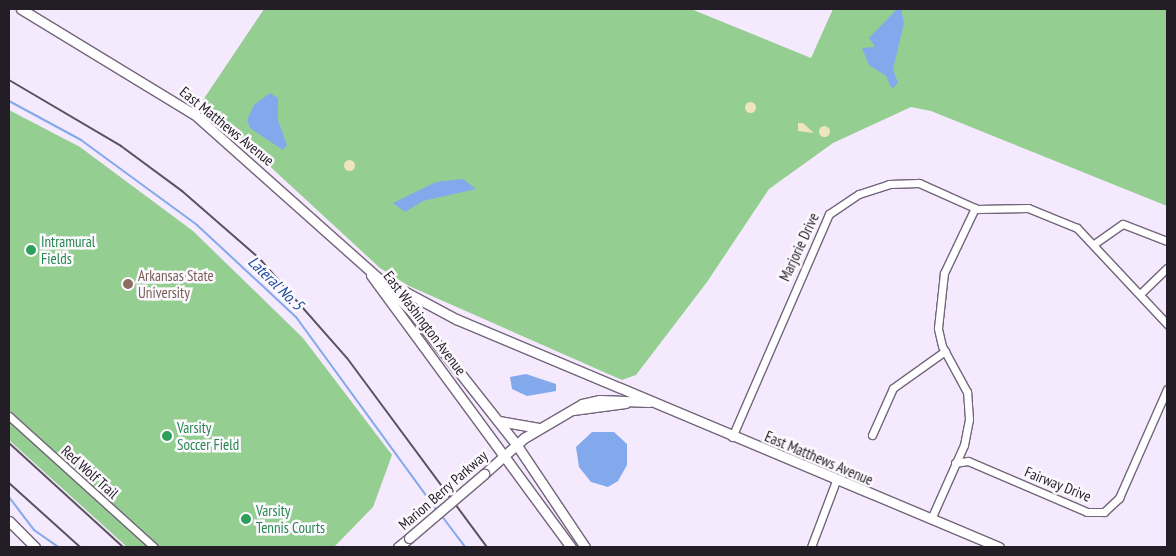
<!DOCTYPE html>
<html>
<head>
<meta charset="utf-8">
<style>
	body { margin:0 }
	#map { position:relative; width:1176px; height:556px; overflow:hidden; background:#f5e9fd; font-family:"PT Sans Narrow",sans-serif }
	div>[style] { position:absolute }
	.green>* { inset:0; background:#95ce91 }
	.sand>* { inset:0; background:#eee4bf }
	.round { border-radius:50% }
	.water>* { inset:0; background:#81a9ec }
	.stream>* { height:2px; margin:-1px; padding:0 1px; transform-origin:1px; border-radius:1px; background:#81a9ec }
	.roads { filter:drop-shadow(1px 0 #73657a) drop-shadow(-1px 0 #73657a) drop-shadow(0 1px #73657a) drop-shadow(0 -1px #73657a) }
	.minor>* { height:7px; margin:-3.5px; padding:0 3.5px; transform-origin:3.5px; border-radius:3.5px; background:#fff }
	.tertiary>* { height:9px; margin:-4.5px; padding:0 4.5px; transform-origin:4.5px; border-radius:4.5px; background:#fff }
	.rail>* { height:2px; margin:-1px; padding:0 1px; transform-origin:1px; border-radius:1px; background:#5a525e }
	.bridges { filter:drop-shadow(1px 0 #73657a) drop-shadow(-1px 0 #73657a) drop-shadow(0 1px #73657a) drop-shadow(0 -1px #73657a) }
	.tertiary-bridge>* { height:9px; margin:-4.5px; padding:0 4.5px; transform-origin:4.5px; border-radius:4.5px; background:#fff }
	.dots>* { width:14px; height:14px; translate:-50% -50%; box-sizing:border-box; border:2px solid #fdfaff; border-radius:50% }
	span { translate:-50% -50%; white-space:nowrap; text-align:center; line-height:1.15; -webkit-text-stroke:5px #fdfaff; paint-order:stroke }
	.street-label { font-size:15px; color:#231d26 }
	.leisure-label { font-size:15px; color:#27864d }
	.left { translate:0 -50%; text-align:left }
	.education-label { font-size:15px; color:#785e54 }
	.water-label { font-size:16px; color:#204e9b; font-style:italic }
	.frame { position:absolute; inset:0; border:10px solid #231d26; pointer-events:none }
</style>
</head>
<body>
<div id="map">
	<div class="green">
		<div style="clip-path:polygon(264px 9px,691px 9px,811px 58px,833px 9px,1167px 9px,1167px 206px,931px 111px,911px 107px,833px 143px,769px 189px,707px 282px,636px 375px,622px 380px,409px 286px,380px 268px,201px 103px)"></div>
		<div style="clip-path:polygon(9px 110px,80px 147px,193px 231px,303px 338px,392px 455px,373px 507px,334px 547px,127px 547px,9px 440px)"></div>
	</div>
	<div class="sand">
		<div class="round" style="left:744.5px;top:101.5px;width:11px;height:11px"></div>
		<div style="clip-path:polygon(798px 123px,803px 123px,814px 133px,798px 131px)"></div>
		<div class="round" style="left:818.5px;top:125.5px;width:11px;height:11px"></div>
		<div class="round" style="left:343.5px;top:159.5px;width:11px;height:11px"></div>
	</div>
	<div class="water">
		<div style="clip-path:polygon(897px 9px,901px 9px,904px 23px,893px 69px,898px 83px,892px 89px,886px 76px,869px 65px,862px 48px,875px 47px,869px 38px)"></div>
		<div style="clip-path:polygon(270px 93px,278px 98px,278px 120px,287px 145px,283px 150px,250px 128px,247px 120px,254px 105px)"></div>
		<div style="clip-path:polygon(463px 179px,476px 189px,423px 201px,405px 212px,393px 203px,436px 182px)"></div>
		<div style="clip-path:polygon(526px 374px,556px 384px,556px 391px,527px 396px,512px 389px,510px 377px)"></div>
		<div style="clip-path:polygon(592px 432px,614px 432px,627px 444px,627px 465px,618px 481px,608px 487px,591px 482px,579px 467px,576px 447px)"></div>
	</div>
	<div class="stream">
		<div style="left:9px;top:101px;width:82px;rotate:28.4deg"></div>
		<div style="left:81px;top:140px;width:144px;rotate:36.2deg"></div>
		<div style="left:197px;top:225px;width:135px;rotate:42.9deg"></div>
		<div style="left:296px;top:317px;width:238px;rotate:53.9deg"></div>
		<div style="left:9px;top:497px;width:41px;rotate:52.9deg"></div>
		<div style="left:34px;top:530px;width:29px;rotate:35deg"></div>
		<div style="left:441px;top:515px;width:40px;rotate:53deg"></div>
	</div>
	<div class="roads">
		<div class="minor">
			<div style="left:1094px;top:244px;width:35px;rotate:-35deg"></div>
			<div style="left:1123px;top:224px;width:47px;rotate:21.1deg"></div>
			<div style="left:1140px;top:294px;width:37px;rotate:-44deg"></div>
			<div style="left:9px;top:416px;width:195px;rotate:42.1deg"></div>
			<div style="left:872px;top:435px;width:51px;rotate:-65.9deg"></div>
			<div style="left:893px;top:388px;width:64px;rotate:-35.4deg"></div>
			<div style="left:732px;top:437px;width:243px;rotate:-66.5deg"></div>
			<div style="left:829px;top:214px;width:36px;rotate:-34deg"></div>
			<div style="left:859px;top:194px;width:32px;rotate:-18deg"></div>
			<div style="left:889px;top:184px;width:30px;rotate:-2deg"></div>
			<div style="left:919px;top:183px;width:64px;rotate:24.1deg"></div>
			<div style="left:977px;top:209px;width:51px;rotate:-1.1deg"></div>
			<div style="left:1028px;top:208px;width:53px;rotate:22.2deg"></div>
			<div style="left:1077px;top:228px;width:132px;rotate:46.8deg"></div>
			<div style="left:955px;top:463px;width:13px;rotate:-9deg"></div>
			<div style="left:968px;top:461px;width:129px;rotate:23.2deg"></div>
			<div style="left:1087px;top:512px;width:17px"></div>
			<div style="left:1104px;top:512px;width:21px;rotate:-43deg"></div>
			<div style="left:1119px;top:498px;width:119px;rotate:-66.2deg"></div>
			<div style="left:931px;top:519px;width:81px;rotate:-66deg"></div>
			<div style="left:964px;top:445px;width:26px;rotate:-79deg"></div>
			<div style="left:969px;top:419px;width:27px;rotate:-94deg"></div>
			<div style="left:967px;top:392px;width:52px;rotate:-118.5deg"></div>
			<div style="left:942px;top:346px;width:18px;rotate:-103deg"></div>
			<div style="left:938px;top:328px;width:55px;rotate:-83.8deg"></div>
			<div style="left:944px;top:273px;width:72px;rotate:-64.5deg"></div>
			<div style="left:811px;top:547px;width:71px;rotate:-69.3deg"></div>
		</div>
		<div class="tertiary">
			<div style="left:21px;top:9px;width:202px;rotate:31.3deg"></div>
			<div style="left:194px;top:114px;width:245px;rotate:41.7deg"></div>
			<div style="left:377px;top:277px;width:48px;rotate:45deg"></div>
			<div style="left:411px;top:311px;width:169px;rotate:51.7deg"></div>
			<div style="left:516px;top:444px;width:124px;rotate:56.2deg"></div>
			<div style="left:371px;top:275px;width:338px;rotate:53.7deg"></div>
			<div style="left:385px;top:281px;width:81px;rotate:28.2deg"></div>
			<div style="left:456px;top:319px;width:589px;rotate:22.78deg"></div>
			<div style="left:573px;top:410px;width:53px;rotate:-7.5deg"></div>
			<div style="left:499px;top:421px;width:39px;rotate:10deg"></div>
			<div style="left:484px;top:474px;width:54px;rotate:-42deg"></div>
			<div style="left:524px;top:438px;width:67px;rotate:-30.4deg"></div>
			<div style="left:582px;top:404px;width:17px;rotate:-13deg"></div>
			<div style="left:599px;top:400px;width:50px;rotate:2.3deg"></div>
			<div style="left:9px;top:521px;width:37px;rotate:45deg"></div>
			<div style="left:398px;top:547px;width:14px;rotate:-39deg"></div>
		</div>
	</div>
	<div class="rail">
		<div style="left:9px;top:80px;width:130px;rotate:30.5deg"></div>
		<div style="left:121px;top:146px;width:76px;rotate:36.4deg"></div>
		<div style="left:182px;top:191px;width:102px;rotate:41deg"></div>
		<div style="left:259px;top:258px;width:133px;rotate:48.7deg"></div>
		<div style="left:347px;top:358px;width:235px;rotate:53.5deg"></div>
		<div style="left:9px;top:443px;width:154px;rotate:42.4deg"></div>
		<div style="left:9px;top:483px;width:96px;rotate:42deg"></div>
	</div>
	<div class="bridges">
		<div class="tertiary-bridge">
			<div style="left:409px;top:538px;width:99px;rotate:-40.5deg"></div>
		</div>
	</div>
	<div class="dots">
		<div style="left:31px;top:250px;background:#2e9e5b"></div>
		<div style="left:128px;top:284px;background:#8d6e63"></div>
		<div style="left:167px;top:436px;background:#2e9e5b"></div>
		<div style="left:246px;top:519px;background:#2e9e5b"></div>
	</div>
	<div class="street-label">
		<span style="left:227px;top:126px;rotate:39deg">East Matthews Avenue</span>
		<span style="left:799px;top:247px;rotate:-65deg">Marjorie Drive</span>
		<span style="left:425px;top:323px;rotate:53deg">East Washington Avenue</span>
		<span style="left:819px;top:458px;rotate:23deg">East Matthews Avenue</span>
		<span style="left:90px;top:472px;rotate:42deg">Red Wolf Trail</span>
		<span style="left:1058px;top:484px;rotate:22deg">Fairway Drive</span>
		<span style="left:443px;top:490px;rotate:-41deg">Marion Berry Parkway</span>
	</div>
	<div class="leisure-label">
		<span class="left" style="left:41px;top:250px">Intramural<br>Fields</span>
		<span class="left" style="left:177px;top:436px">Varsity<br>Soccer Field</span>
		<span class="left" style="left:256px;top:519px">Varsity<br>Tennis Courts</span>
	</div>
	<div class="education-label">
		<span class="left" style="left:138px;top:284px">Arkansas State<br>University</span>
	</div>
	<div class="water-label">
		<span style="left:276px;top:283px;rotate:44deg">Lateral No. 5</span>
	</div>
	<div class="frame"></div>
</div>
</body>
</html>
